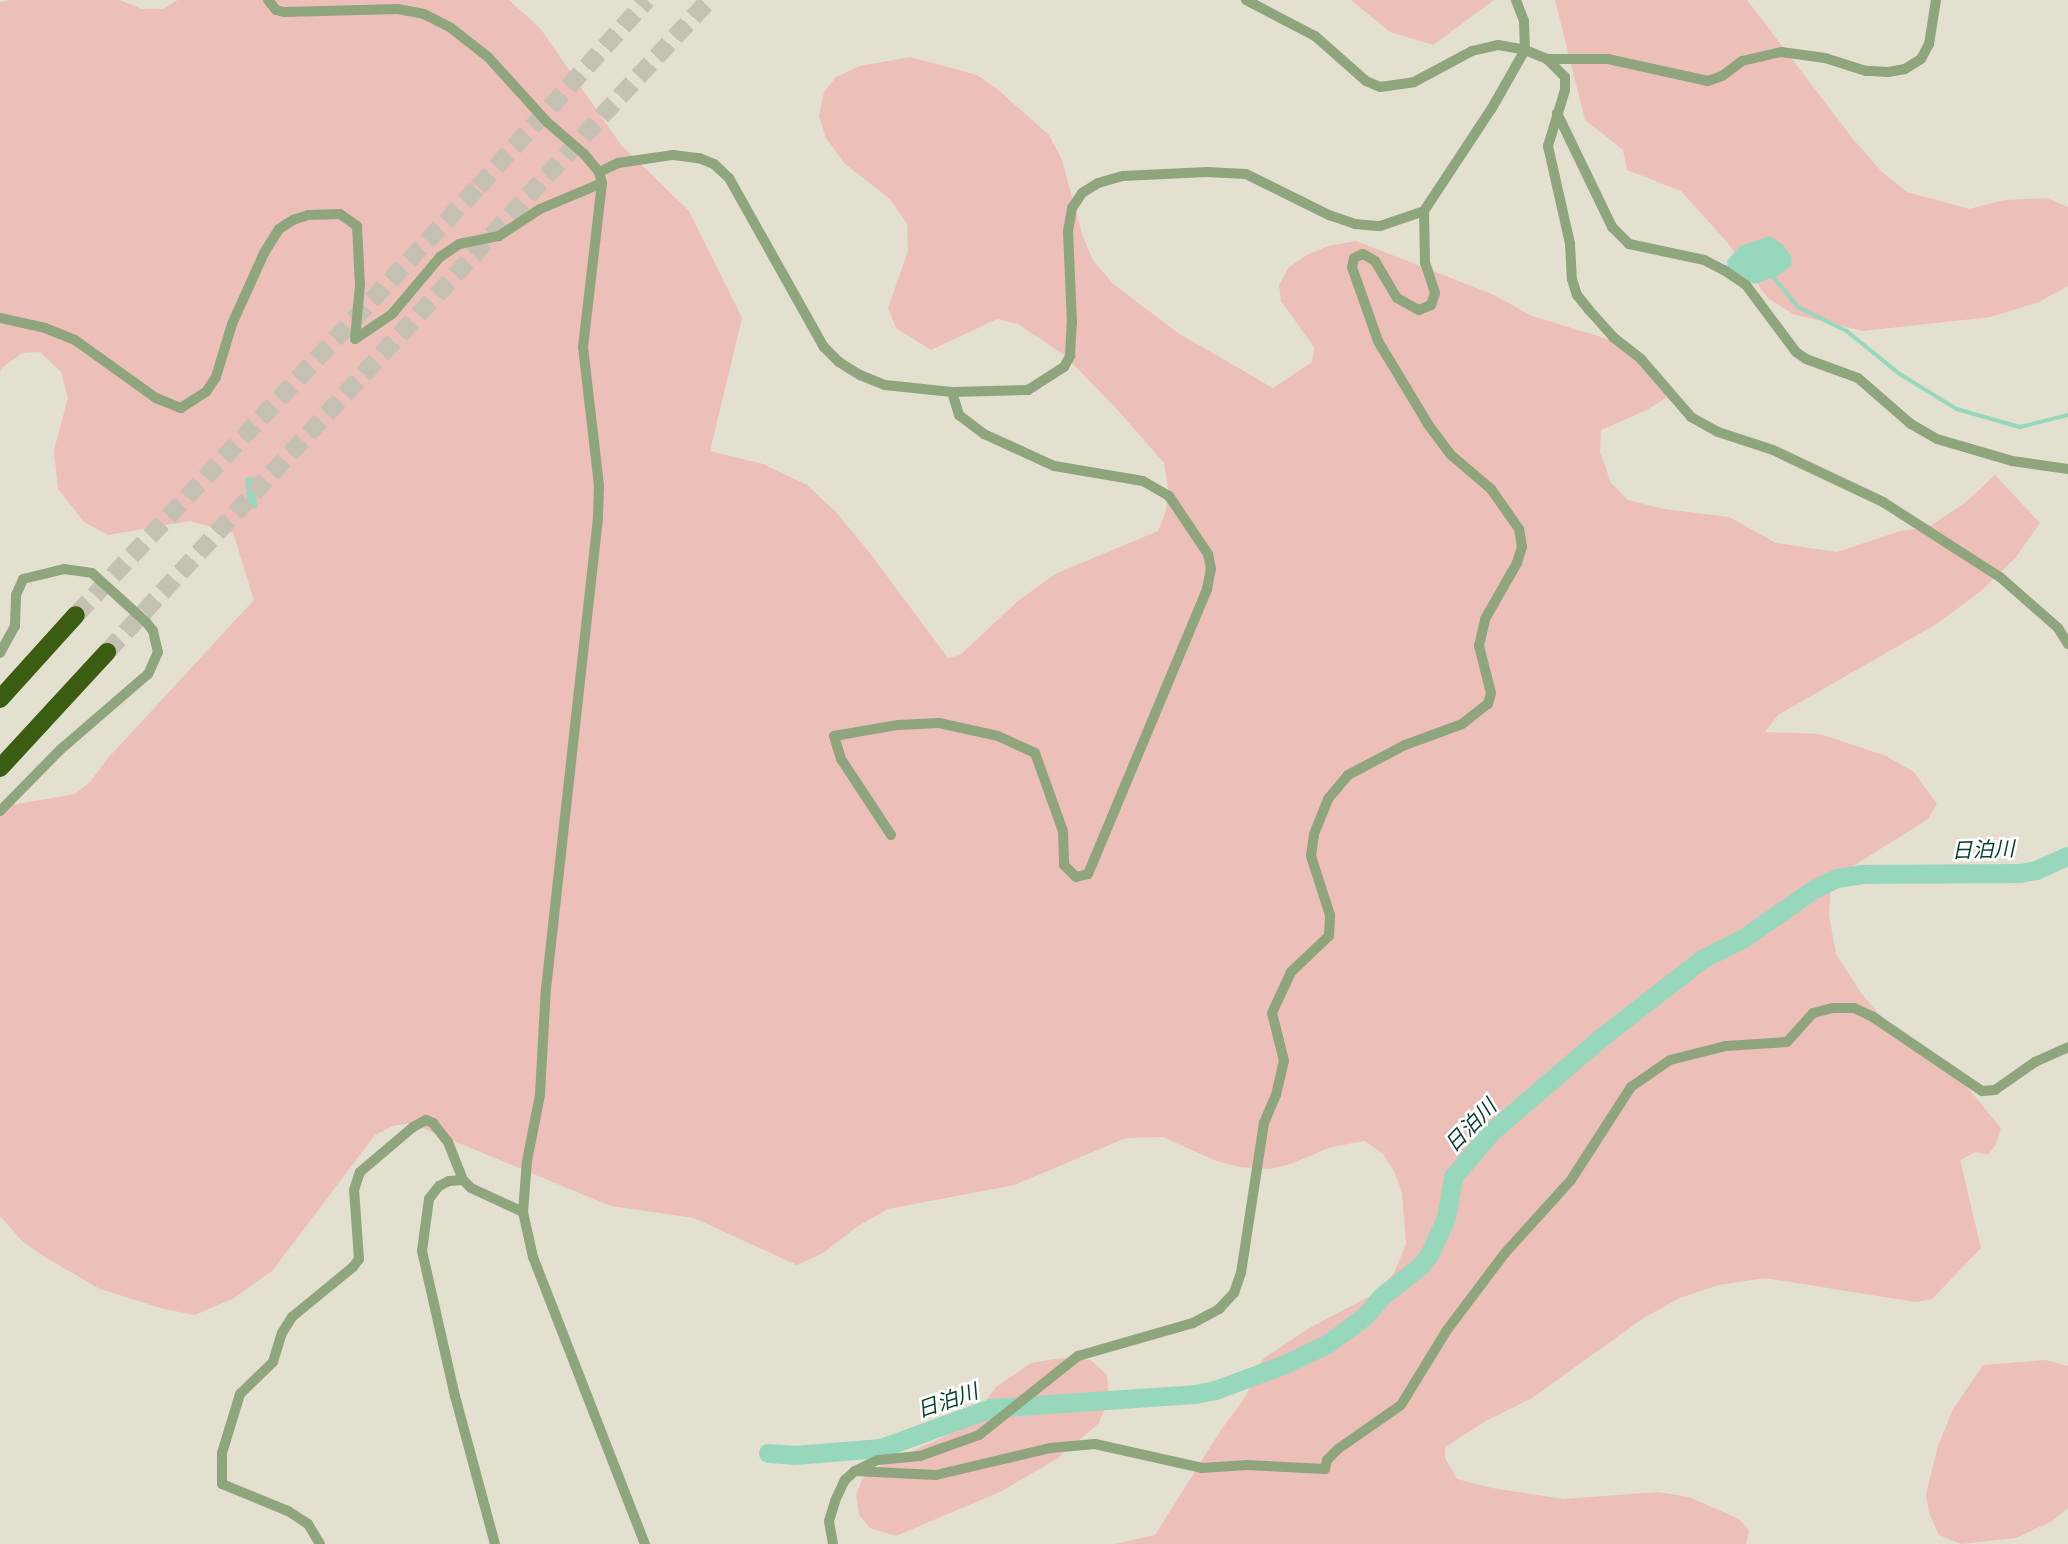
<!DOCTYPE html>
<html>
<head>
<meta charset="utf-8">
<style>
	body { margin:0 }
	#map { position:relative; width:2068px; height:1544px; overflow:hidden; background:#e4e0cf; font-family:"Titillium Web","Noto Sans JP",sans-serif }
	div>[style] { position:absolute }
	.green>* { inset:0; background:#ecbfb8 }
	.water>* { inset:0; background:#97d8bc; transform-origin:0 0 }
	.stream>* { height:3.5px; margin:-1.75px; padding:0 1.75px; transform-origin:1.75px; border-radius:1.75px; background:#97d8bc }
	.river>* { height:19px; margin:-9.5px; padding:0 9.5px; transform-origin:9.5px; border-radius:9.5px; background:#97d8bc }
	.highway-tunnel>* { height:18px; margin-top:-9px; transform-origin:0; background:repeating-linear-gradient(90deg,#c5c1b2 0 18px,transparent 0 27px) }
	.street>* { height:10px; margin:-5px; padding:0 5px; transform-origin:5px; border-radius:5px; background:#8fa57d }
	.highway>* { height:18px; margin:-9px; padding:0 9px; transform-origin:9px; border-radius:9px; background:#3b5d11 }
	span { translate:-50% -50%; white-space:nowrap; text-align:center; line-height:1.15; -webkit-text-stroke:5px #fff; paint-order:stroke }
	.water-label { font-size:21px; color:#073f2d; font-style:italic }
</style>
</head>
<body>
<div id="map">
	<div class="green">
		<div style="clip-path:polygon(10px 0,120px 0,142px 9px,163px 9px,178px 0,509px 0,540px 28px,621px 145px,689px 211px,742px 318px,710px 451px,763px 464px,807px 485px,836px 512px,869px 552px,948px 658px,960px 655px,1018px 601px,1055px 574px,1158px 531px,1166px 511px,1168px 487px,1164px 463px,1115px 407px,1063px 354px,1018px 324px,997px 319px,931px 350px,896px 328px,888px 308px,908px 251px,907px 224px,890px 199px,845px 164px,826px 138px,819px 116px,824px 92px,836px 77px,860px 66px,910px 57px,977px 75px,996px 88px,1049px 135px,1062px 160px,1082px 234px,1093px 260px,1112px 283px,1178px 333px,1273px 388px,1312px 362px,1314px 347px,1281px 301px,1279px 285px,1289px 267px,1307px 255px,1328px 246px,1356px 241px,1492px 294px,1532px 316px,1627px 345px,1667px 383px,1666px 398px,1647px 410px,1601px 430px,1600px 452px,1611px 483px,1628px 500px,1664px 509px,1729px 517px,1776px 543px,1837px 552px,1900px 531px,1929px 527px,1966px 502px,1995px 475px,2040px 523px,2016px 557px,1981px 591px,1938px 623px,1778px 715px,1765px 732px,1820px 734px,1886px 756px,1914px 772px,1937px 804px,1928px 819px,1831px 880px,1829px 915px,1836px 954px,1861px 993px,1878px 1013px,1968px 1088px,2001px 1128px,1996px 1144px,1988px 1155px,1976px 1152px,1960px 1160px,1981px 1248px,1932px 1299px,1915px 1302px,1765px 1278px,1719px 1285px,1680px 1298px,1645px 1317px,1532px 1398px,1486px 1421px,1445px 1447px,1445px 1458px,1457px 1479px,1492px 1488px,1564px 1499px,1658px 1492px,1689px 1497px,1739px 1519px,1749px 1530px,1746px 1544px,1115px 1544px,1155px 1535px,1221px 1430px,1246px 1396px,1263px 1359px,1311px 1327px,1378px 1292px,1394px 1273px,1406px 1244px,1402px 1192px,1394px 1171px,1383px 1154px,1365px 1141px,1331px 1147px,1291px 1164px,1270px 1169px,1239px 1167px,1214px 1160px,1163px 1137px,1126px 1138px,1014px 1185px,888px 1209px,858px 1226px,823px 1253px,797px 1265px,694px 1218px,611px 1206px,410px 1123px,393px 1126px,375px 1135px,272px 1271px,234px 1298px,195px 1315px,164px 1309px,100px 1289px,48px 1259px,23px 1242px,0 1216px,0 807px,75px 794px,90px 782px,108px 758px,254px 600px,233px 533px,190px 521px,108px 535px,84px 522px,58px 489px,54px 450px,68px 398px,61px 372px,40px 352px,22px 353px,4px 366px,0 372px,0 2px)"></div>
		<div style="clip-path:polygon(1351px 0,1494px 0,1433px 45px,1390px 32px)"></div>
		<div style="clip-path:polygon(1555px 0,1747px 0,1853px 139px,1882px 172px,1907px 192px,1969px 209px,2005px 200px,2046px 198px,2068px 207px,2068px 286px,2039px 302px,1991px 317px,1863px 331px,1793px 314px,1768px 298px,1727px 242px,1681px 191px,1627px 170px,1623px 150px,1585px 120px)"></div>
		<div style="clip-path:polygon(1061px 1358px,1091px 1360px,1107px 1375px,1109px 1397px,1099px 1423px,1058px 1458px,1002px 1491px,896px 1536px,870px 1528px,859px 1515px,856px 1494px,863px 1478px,881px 1465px,948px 1435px,976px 1414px,996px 1387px,1031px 1363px)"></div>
		<div style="clip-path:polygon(2046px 1360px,2068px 1366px,2068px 1508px,2052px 1521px,2016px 1538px,1961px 1544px,1939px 1535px,1929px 1513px,1926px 1494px,1938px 1446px,1953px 1409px,1983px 1365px)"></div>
	</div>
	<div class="water">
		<div style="clip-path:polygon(1770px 236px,1783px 245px,1792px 258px,1791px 266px,1779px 275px,1754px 284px,1728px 267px,1727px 261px,1740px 246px)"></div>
		<div style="left:254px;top:477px;width:31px;height:9px;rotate:84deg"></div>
	</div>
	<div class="stream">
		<div style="left:1773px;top:276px;width:40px;rotate:51deg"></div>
		<div style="left:1798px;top:307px;width:55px;rotate:26.1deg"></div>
		<div style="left:1847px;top:331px;width:68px;rotate:39.1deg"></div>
		<div style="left:1900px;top:374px;width:67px;rotate:31.6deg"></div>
		<div style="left:1957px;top:409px;width:66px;rotate:15.9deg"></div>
		<div style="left:2020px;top:427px;width:49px;rotate:-14deg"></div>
	</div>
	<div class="river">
		<div style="left:768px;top:1453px;width:26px;rotate:4deg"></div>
		<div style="left:794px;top:1455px;width:87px;rotate:-4.6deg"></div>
		<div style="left:881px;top:1448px;width:117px;rotate:-20deg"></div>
		<div style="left:991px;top:1408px;width:204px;rotate:-3.9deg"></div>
		<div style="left:1195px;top:1394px;width:20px;rotate:-11deg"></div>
		<div style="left:1215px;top:1390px;width:72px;rotate:-20.2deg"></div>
		<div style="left:1283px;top:1365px;width:49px;rotate:-25.5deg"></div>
		<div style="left:1327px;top:1344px;width:47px;rotate:-36.4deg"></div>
		<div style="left:1365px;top:1316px;width:26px;rotate:-50deg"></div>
		<div style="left:1382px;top:1296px;width:48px;rotate:-38.3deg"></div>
		<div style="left:1420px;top:1266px;width:14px;rotate:-51deg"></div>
		<div style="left:1429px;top:1255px;width:41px;rotate:-65.3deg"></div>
		<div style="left:1446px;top:1218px;width:42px;rotate:-80.3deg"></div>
		<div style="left:1453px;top:1177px;width:59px;rotate:-49.8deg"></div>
		<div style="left:1491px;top:1132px;width:143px;rotate:-40.7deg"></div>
		<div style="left:1599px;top:1039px;width:130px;rotate:-37.8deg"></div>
		<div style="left:1702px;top:959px;width:45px;rotate:-26.6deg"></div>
		<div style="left:1742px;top:939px;width:88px;rotate:-34.8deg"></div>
		<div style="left:1814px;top:889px;width:25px;rotate:-26deg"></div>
		<div style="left:1837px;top:878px;width:24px;rotate:-9deg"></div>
		<div style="left:1861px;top:874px;width:159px;rotate:-0.4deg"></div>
		<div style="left:2020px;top:873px;width:16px;rotate:-11deg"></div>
		<div style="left:2036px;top:870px;width:35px;rotate:-24deg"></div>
	</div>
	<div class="highway-tunnel">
		<div style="left:76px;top:615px;width:587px;rotate:-46.79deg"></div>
		<div style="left:478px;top:187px;width:252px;rotate:-47.9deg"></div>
		<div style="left:107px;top:652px;width:887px;rotate:-47.28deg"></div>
	</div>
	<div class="street">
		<div style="left:268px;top:0;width:13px;rotate:51deg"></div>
		<div style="left:276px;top:10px;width:9px;rotate:13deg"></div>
		<div style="left:285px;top:12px;width:113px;rotate:-1.5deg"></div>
		<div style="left:398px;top:9px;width:26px;rotate:11deg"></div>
		<div style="left:424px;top:14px;width:30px;rotate:27deg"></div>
		<div style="left:451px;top:28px;width:47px;rotate:38.1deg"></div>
		<div style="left:488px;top:57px;width:88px;rotate:47.8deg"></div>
		<div style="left:547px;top:122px;width:49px;rotate:40.9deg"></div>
		<div style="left:584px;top:154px;width:23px;rotate:50deg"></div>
		<div style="left:599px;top:172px;width:11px;rotate:75deg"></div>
		<div style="left:602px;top:183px;width:165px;rotate:96.6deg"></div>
		<div style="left:583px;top:347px;width:140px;rotate:83.4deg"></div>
		<div style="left:599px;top:486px;width:32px;rotate:92deg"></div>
		<div style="left:598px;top:518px;width:472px;rotate:96.3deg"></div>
		<div style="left:546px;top:987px;width:108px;rotate:93.2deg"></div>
		<div style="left:540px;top:1095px;width:67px;rotate:101.1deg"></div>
		<div style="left:527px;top:1161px;width:51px;rotate:94.5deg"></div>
		<div style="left:523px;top:1212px;width:46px;rotate:77.5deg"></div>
		<div style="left:533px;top:1257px;width:308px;rotate:68.7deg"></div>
		<div style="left:1246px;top:0;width:78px;rotate:27.6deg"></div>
		<div style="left:1315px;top:36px;width:68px;rotate:41.4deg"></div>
		<div style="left:1366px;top:81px;width:15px;rotate:23deg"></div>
		<div style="left:1380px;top:87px;width:34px;rotate:-8deg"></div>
		<div style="left:1414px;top:82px;width:66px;rotate:-28.1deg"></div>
		<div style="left:1472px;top:51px;width:27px;rotate:-13deg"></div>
		<div style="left:1498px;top:45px;width:27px;rotate:10deg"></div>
		<div style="left:1525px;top:50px;width:24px;rotate:22deg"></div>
		<div style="left:1936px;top:0;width:45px;rotate:99deg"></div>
		<div style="left:1929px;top:44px;width:17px;rotate:118deg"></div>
		<div style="left:1921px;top:59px;width:19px;rotate:148deg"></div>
		<div style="left:1905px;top:69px;width:17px;rotate:170deg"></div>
		<div style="left:1888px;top:72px;width:22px;rotate:-177deg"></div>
		<div style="left:1866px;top:71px;width:43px;rotate:-162.4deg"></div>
		<div style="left:1825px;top:58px;width:44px;rotate:-172.2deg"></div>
		<div style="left:1781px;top:52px;width:40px;rotate:167deg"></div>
		<div style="left:1742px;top:61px;width:25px;rotate:143deg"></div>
		<div style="left:1722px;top:76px;width:15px;rotate:160deg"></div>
		<div style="left:1708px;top:81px;width:102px;rotate:-167.6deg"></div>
		<div style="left:1608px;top:59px;width:61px;rotate:180deg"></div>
		<div style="left:1547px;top:59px;width:25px;rotate:45deg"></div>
		<div style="left:1565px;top:77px;width:13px;rotate:90deg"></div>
		<div style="left:1565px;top:90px;width:59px;rotate:106.9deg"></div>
		<div style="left:1548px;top:146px;width:100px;rotate:77.3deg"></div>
		<div style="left:1570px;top:244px;width:35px;rotate:87deg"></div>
		<div style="left:1572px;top:279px;width:17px;rotate:73deg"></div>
		<div style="left:1577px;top:295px;width:19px;rotate:51deg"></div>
		<div style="left:1589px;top:310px;width:36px;rotate:48deg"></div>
		<div style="left:1613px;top:337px;width:36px;rotate:38deg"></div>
		<div style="left:1641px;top:359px;width:77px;rotate:49.2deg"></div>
		<div style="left:1691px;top:417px;width:31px;rotate:29deg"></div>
		<div style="left:1718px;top:432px;width:58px;rotate:18.1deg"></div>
		<div style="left:1773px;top:450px;width:122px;rotate:25.3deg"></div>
		<div style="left:1883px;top:502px;width:139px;rotate:32.7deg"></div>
		<div style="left:2000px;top:577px;width:77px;rotate:41.3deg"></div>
		<div style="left:2058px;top:628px;width:19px;rotate:58deg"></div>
		<div style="left:1557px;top:113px;width:127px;rotate:64.2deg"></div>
		<div style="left:1612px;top:227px;width:24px;rotate:45deg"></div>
		<div style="left:1629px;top:244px;width:77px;rotate:12deg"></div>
		<div style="left:1704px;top:260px;width:22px;rotate:27deg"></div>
		<div style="left:1724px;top:270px;width:27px;rotate:34deg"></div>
		<div style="left:1746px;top:285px;width:84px;rotate:53.3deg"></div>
		<div style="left:1796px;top:352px;width:12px;rotate:35deg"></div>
		<div style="left:1806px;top:359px;width:55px;rotate:20.1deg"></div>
		<div style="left:1858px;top:378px;width:70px;rotate:41deg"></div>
		<div style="left:1911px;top:424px;width:30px;rotate:30deg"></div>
		<div style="left:1937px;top:439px;width:78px;rotate:16.3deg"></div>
		<div style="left:2012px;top:461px;width:57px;rotate:8.1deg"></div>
		<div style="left:599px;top:172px;width:21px;rotate:-25deg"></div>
		<div style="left:618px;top:163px;width:56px;rotate:-8.3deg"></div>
		<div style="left:673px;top:155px;width:26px;rotate:7deg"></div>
		<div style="left:699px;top:158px;width:16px;rotate:22deg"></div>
		<div style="left:714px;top:164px;width:21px;rotate:43deg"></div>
		<div style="left:729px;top:178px;width:194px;rotate:60.7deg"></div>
		<div style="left:824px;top:347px;width:21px;rotate:45deg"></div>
		<div style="left:839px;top:362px;width:25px;rotate:32deg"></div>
		<div style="left:860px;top:375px;width:27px;rotate:22deg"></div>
		<div style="left:885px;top:385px;width:67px;rotate:6deg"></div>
		<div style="left:952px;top:392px;width:76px;rotate:-1.5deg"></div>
		<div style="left:1028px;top:390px;width:43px;rotate:-32.6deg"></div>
		<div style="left:1064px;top:367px;width:13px;rotate:-61deg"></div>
		<div style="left:1070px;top:356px;width:33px;rotate:-87deg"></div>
		<div style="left:1072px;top:323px;width:92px;rotate:-92.5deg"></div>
		<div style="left:1068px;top:231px;width:23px;rotate:-80deg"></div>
		<div style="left:1072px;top:208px;width:18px;rotate:-56deg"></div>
		<div style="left:1082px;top:193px;width:19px;rotate:-32deg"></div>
		<div style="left:1098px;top:183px;width:26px;rotate:-16deg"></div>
		<div style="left:1123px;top:176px;width:84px;rotate:-2.7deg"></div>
		<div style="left:1207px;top:172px;width:39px;rotate:3deg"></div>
		<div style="left:1246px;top:174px;width:93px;rotate:26.3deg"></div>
		<div style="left:1329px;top:215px;width:28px;rotate:19deg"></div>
		<div style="left:1355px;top:224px;width:25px;rotate:5deg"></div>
		<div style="left:1380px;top:226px;width:46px;rotate:-18.8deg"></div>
		<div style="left:1424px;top:211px;width:123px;rotate:-56.6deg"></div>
		<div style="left:1492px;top:108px;width:67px;rotate:-60.4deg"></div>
		<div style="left:1525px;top:50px;width:29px;rotate:-92deg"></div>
		<div style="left:1524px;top:21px;width:22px;rotate:-111deg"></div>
		<div style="left:0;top:318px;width:46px;rotate:12.5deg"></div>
		<div style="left:45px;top:328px;width:32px;rotate:22deg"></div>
		<div style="left:75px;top:340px;width:100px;rotate:35.6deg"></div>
		<div style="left:156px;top:398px;width:27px;rotate:22deg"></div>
		<div style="left:181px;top:408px;width:30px;rotate:-33deg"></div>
		<div style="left:206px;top:392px;width:18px;rotate:-56deg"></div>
		<div style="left:216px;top:377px;width:55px;rotate:-73.2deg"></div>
		<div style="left:232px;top:324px;width:78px;rotate:-65.7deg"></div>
		<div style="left:264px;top:253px;width:28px;rotate:-58deg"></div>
		<div style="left:279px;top:229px;width:17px;rotate:-33deg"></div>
		<div style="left:293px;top:220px;width:16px;rotate:-18deg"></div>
		<div style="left:308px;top:215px;width:32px;rotate:-2deg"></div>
		<div style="left:340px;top:214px;width:21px;rotate:35deg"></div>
		<div style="left:357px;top:226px;width:59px;rotate:87.1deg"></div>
		<div style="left:360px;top:285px;width:54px;rotate:95.3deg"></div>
		<div style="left:355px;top:339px;width:45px;rotate:-34deg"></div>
		<div style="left:392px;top:314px;width:75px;rotate:-49.9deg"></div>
		<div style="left:440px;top:257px;width:23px;rotate:-34deg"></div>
		<div style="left:459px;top:244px;width:41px;rotate:-11.3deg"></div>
		<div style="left:499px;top:236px;width:49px;rotate:-33.4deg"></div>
		<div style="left:540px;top:209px;width:67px;rotate:-22.8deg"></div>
		<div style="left:0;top:653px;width:31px;rotate:-61deg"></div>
		<div style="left:15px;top:626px;width:31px;rotate:-88deg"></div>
		<div style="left:16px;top:595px;width:17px;rotate:-66deg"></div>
		<div style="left:23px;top:579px;width:42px;rotate:-13.7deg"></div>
		<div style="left:64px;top:569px;width:28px;rotate:8deg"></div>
		<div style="left:92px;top:573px;width:73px;rotate:42.2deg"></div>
		<div style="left:146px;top:622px;width:11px;rotate:52deg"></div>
		<div style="left:153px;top:631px;width:22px;rotate:77deg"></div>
		<div style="left:158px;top:652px;width:24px;rotate:114deg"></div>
		<div style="left:148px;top:674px;width:116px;rotate:139.2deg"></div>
		<div style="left:60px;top:750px;width:86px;rotate:134.5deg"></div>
		<div style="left:891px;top:835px;width:91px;rotate:-123.3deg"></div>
		<div style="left:841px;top:759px;width:24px;rotate:-107deg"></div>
		<div style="left:834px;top:736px;width:65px;rotate:-9.8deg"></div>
		<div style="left:898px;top:725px;width:41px;rotate:-2.8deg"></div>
		<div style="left:939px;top:723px;width:60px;rotate:12.4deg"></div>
		<div style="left:998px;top:736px;width:41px;rotate:24.7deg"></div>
		<div style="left:1035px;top:753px;width:83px;rotate:70.3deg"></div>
		<div style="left:1063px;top:831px;width:34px;rotate:88deg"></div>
		<div style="left:1064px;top:865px;width:17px;rotate:45deg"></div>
		<div style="left:1076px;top:877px;width:12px;rotate:-14deg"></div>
		<div style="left:1088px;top:874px;width:309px;rotate:-67.3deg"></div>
		<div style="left:1207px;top:589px;width:20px;rotate:-79deg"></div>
		<div style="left:1211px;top:569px;width:15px;rotate:-101deg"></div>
		<div style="left:1208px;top:554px;width:70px;rotate:-123.9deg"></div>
		<div style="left:1169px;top:496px;width:30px;rotate:-150deg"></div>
		<div style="left:1143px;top:481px;width:90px;rotate:-170.4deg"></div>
		<div style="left:1054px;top:466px;width:77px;rotate:-155.4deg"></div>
		<div style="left:984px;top:434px;width:31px;rotate:-143deg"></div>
		<div style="left:959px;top:415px;width:24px;rotate:-107deg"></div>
		<div style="left:463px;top:1180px;width:14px;rotate:176deg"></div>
		<div style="left:449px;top:1181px;width:11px;rotate:153deg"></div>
		<div style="left:439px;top:1186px;width:16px;rotate:128deg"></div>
		<div style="left:429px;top:1199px;width:52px;rotate:97.7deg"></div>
		<div style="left:422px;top:1251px;width:149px;rotate:77.2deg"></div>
		<div style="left:455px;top:1396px;width:153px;rotate:74.9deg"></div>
		<div style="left:855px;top:1471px;width:81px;rotate:2.8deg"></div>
		<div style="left:936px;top:1475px;width:117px;rotate:-13.3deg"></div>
		<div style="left:1050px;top:1448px;width:45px;rotate:-5.1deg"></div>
		<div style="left:1095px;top:1444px;width:110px;rotate:12.6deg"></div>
		<div style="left:1202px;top:1468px;width:45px;rotate:-3.8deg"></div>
		<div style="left:1247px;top:1465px;width:78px;rotate:2.9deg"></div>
		<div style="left:1325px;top:1469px;width:9px;rotate:-77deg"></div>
		<div style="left:1327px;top:1460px;width:16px;rotate:-45deg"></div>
		<div style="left:1338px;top:1449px;width:77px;rotate:-34.9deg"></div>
		<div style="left:1401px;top:1405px;width:88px;rotate:-58.5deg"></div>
		<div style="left:1447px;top:1330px;width:96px;rotate:-53deg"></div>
		<div style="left:1505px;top:1253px;width:98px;rotate:-47.9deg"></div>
		<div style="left:1571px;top:1180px;width:111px;rotate:-57.2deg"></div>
		<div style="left:1631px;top:1087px;width:47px;rotate:-34.7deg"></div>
		<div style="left:1670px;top:1060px;width:58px;rotate:-14deg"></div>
		<div style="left:1726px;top:1046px;width:61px;rotate:-3.8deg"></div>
		<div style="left:1787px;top:1042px;width:39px;rotate:-48deg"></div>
		<div style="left:1813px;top:1013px;width:21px;rotate:-14deg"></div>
		<div style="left:1833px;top:1008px;width:21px"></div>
		<div style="left:1854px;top:1008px;width:21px;rotate:25deg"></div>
		<div style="left:1873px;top:1017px;width:132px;rotate:34.2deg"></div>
		<div style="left:1982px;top:1091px;width:13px;rotate:-4deg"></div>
		<div style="left:1995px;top:1090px;width:49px;rotate:-35deg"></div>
		<div style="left:2035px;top:1062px;width:36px;rotate:-24deg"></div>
		<div style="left:320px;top:1544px;width:23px;rotate:-121deg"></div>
		<div style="left:308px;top:1524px;width:24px;rotate:-147deg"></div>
		<div style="left:288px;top:1511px;width:71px;rotate:-157.8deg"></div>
		<div style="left:222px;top:1484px;width:31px;rotate:-90deg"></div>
		<div style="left:222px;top:1453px;width:62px;rotate:-73deg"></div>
		<div style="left:240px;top:1394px;width:46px;rotate:-44.1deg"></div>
		<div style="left:273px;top:1362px;width:30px;rotate:-73deg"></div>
		<div style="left:282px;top:1333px;width:19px;rotate:-58deg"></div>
		<div style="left:292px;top:1317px;width:79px;rotate:-39.3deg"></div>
		<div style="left:353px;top:1267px;width:10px;rotate:-53deg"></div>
		<div style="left:359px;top:1259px;width:69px;rotate:-94.1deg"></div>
		<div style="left:354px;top:1190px;width:19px;rotate:-72deg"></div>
		<div style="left:360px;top:1172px;width:70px;rotate:-40.3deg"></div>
		<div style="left:413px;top:1127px;width:15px;rotate:-28deg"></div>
		<div style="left:426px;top:1120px;width:8px;rotate:23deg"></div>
		<div style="left:433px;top:1123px;width:24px;rotate:52deg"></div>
		<div style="left:448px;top:1142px;width:41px;rotate:68.5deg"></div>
		<div style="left:463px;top:1180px;width:11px;rotate:45deg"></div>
		<div style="left:471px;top:1188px;width:57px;rotate:24.8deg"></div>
		<div style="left:833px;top:1544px;width:23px;rotate:-100deg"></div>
		<div style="left:829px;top:1521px;width:21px;rotate:-73deg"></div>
		<div style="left:835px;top:1501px;width:23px;rotate:-65deg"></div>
		<div style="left:845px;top:1480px;width:13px;rotate:-42deg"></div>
		<div style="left:855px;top:1471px;width:25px;rotate:-26deg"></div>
		<div style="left:878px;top:1460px;width:42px;rotate:-5.4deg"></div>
		<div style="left:920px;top:1456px;width:63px;rotate:-19.6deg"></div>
		<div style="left:979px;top:1435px;width:127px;rotate:-38.6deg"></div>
		<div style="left:1078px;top:1356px;width:120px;rotate:-16deg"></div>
		<div style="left:1193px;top:1323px;width:30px;rotate:-28deg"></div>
		<div style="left:1219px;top:1309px;width:22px;rotate:-47deg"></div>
		<div style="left:1234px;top:1293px;width:21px;rotate:-71deg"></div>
		<div style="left:1241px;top:1273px;width:152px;rotate:-81.3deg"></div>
		<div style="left:1264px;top:1123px;width:30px;rotate:-67deg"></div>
		<div style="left:1276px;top:1095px;width:35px;rotate:-77deg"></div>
		<div style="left:1284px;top:1061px;width:49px;rotate:-104deg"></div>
		<div style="left:1272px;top:1013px;width:45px;rotate:-65.1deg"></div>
		<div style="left:1291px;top:972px;width:52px;rotate:-43.5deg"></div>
		<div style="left:1329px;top:936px;width:21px;rotate:-87deg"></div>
		<div style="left:1330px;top:915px;width:62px;rotate:-107.9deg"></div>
		<div style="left:1311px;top:856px;width:22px;rotate:-82deg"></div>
		<div style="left:1314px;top:834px;width:38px;rotate:-68deg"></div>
		<div style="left:1328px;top:799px;width:31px;rotate:-50deg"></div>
		<div style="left:1348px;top:775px;width:64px;rotate:-27.8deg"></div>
		<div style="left:1405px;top:745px;width:61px;rotate:-20.2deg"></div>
		<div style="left:1462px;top:724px;width:33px;rotate:-38deg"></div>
		<div style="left:1488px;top:704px;width:11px;rotate:-75deg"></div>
		<div style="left:1491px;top:693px;width:49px;rotate:-104.3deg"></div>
		<div style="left:1479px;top:646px;width:28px;rotate:-77deg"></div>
		<div style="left:1485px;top:619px;width:64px;rotate:-60.3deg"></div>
		<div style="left:1517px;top:563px;width:17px;rotate:-73deg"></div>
		<div style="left:1522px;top:547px;width:18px;rotate:-99deg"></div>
		<div style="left:1519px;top:529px;width:49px;rotate:-125deg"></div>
		<div style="left:1491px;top:489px;width:52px;rotate:-139.6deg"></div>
		<div style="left:1451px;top:455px;width:39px;rotate:-127deg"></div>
		<div style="left:1428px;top:424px;width:97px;rotate:-121.1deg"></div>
		<div style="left:1378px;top:341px;width:78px;rotate:-109.4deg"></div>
		<div style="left:1352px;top:267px;width:9px;rotate:-77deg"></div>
		<div style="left:1354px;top:258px;width:10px;rotate:-24deg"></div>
		<div style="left:1363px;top:254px;width:14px;rotate:30deg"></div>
		<div style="left:1375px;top:261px;width:43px;rotate:59.3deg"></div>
		<div style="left:1397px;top:298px;width:25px;rotate:29deg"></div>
		<div style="left:1419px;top:310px;width:13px;rotate:-23deg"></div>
		<div style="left:1431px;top:305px;width:13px;rotate:-72deg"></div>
		<div style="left:1435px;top:293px;width:32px;rotate:-108deg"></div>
		<div style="left:1425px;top:263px;width:52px;rotate:-91.1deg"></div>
	</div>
	<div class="highway">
		<div style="left:0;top:699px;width:113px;rotate:-47.9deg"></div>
		<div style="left:0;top:768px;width:158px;rotate:-47.3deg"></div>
	</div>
	<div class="water-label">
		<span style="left:1983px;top:849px;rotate:-2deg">日泊川</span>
		<span style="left:1470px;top:1125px;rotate:-46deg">日泊川</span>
		<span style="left:947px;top:1400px;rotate:-19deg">日泊川</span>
	</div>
</div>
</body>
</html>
